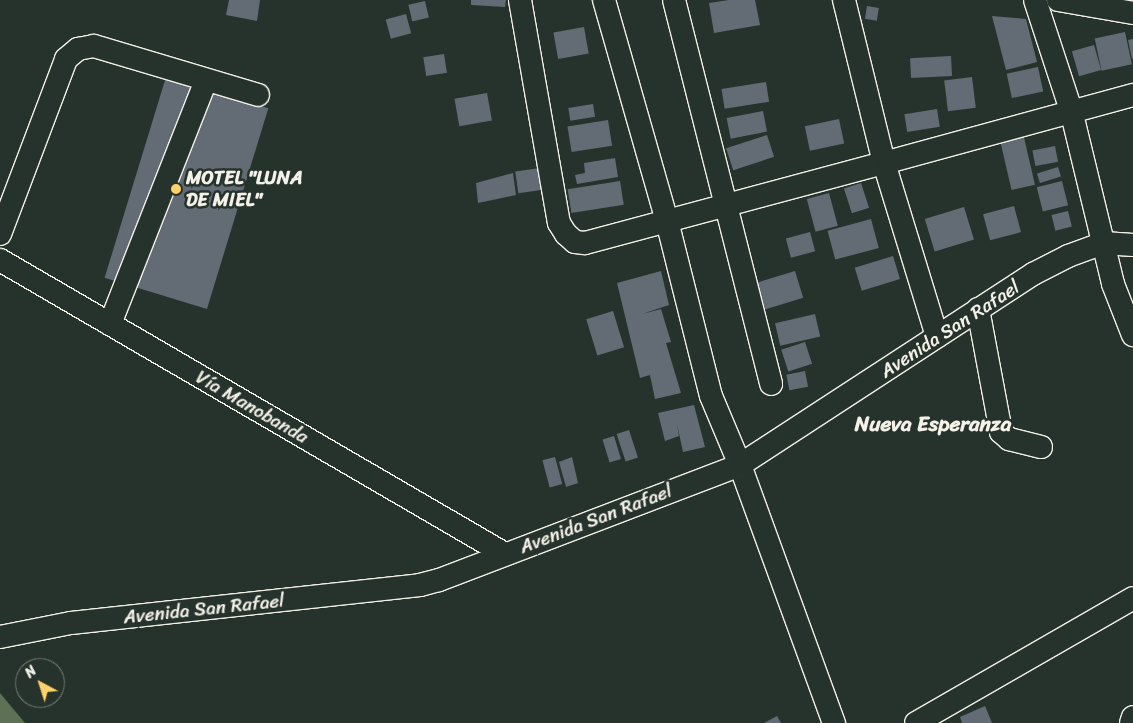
<!DOCTYPE html>
<html>
<head>
<meta charset="utf-8">
<style>
	body { margin:0 }
	#map { position:relative; width:1133px; height:723px; overflow:hidden; background:#26332d; font-family:Sriracha,sans-serif }
	div>[style] { position:absolute }
	.green>* { inset:0; background:#5d7154 }
	.building>* { inset:0; background:#636b75; transform-origin:0 0 }
	.roads { filter:drop-shadow(1px 0 #f4f1e8) drop-shadow(-1px 0 #f4f1e8) drop-shadow(0 1px #f4f1e8) drop-shadow(0 -1px #f4f1e8) }
	.minor>* { height:22px; margin:-11px; padding:0 11px; transform-origin:11px; border-radius:11px; background:#26332d }
	.dots>* { width:14px; height:14px; translate:-50% -50%; box-sizing:border-box; border:2px solid #26332d; border-radius:50% }
	span { translate:-50% -50%; white-space:nowrap; text-align:center; line-height:1.15; -webkit-text-stroke:5px #26332d; paint-order:stroke }
	.poi-label { font-size:19px; color:#f4f1e8; font-weight:700 }
	.left { translate:0 -50%; text-align:left }
	.street-label { font-size:19px; color:#f4f1e8 }
	.quarter-label { font-size:21px; color:#f4f1e8; font-weight:700 }
	.north { position:absolute; left:15px; top:658px; width:50px; height:50px; box-sizing:border-box; background:#26332d; border:1px solid #787f78; border-radius:50%; rotate:320deg; font-size:14px; font-weight:700; line-height:20px; text-align:center; color:#f4f1e8 }
	.north::after { content:''; display:block; margin:auto; width:18px; height:22px; background:#ffd166; clip-path:polygon(50% 0,100% 100%,50% 72%,0 100%) }
</style>
</head>
<body>
<div id="map">
	<div class="green">
		<div style="clip-path:polygon(0 693px,25px 723px,0 723px)"></div>
	</div>
	<div class="building">
		<div style="clip-path:polygon(229px 0,260px 0,257px 21px,226px 15px)"></div>
		<div style="clip-path:polygon(471px 0,506px 0,505px 7px,471px 5px)"></div>
		<div style="clip-path:polygon(729px 0,755px 0,760px 25px,714px 33px,709px 3px)"></div>
		<div style="left:425px;top:1px;width:17px;height:17px;rotate:77deg"></div>
		<div style="left:867px;top:6px;width:12px;height:13px;rotate:9deg"></div>
		<div style="left:406px;top:14px;width:20px;height:21px;rotate:75deg"></div>
		<div style="clip-path:polygon(992px 16px,1026px 19px,1037px 62px,1006px 70px)"></div>
		<div style="left:584px;top:27px;width:27px;height:31px;rotate:80deg"></div>
		<div style="left:1125px;top:32px;width:33px;height:31px;rotate:78deg"></div>
		<div style="clip-path:polygon(1133px 39px,1133px 59px,1132px 59px,1128px 40px)"></div>
		<div style="left:1094px;top:45px;width:26px;height:23px;rotate:74deg"></div>
		<div style="left:444px;top:54px;width:19px;height:21px;rotate:81deg"></div>
		<div style="left:951px;top:56px;width:20px;height:41px;rotate:87deg"></div>
		<div style="left:1038px;top:67px;width:25px;height:32px;rotate:78deg"></div>
		<div style="left:166px;top:77px;width:107px;height:210px;rotate:17deg"></div>
		<div style="left:972px;top:77px;width:31px;height:28px;rotate:83deg"></div>
		<div style="left:766px;top:82px;width:20px;height:45px;rotate:81deg"></div>
		<div style="left:487px;top:93px;width:28px;height:33px;rotate:80deg"></div>
		<div style="left:593px;top:104px;width:13px;height:25px;rotate:81deg"></div>
		<div style="left:937px;top:109px;width:18px;height:33px;rotate:81deg"></div>
		<div style="left:763px;top:111px;width:21px;height:37px;rotate:79deg"></div>
		<div style="left:839px;top:119px;width:25px;height:35px;rotate:78deg"></div>
		<div style="left:608px;top:120px;width:26px;height:41px;rotate:81deg"></div>
		<div style="left:1023px;top:133px;width:53px;height:24px;rotate:77deg"></div>
		<div style="left:767px;top:135px;width:23px;height:43px;rotate:72deg"></div>
		<div style="left:1055px;top:146px;width:16px;height:23px;rotate:79deg"></div>
		<div style="clip-path:polygon(615px 158px,618px 177px,577px 184px,575px 175px,585px 173px,584px 163px)"></div>
		<div style="left:1058px;top:167px;width:10px;height:22px;rotate:73deg"></div>
		<div style="left:540px;top:168px;width:22px;height:25px;rotate:82deg"></div>
		<div style="clip-path:polygon(513px 173px,516px 195px,478px 203px,476px 183px)"></div>
		<div style="left:620px;top:181px;width:24px;height:53px;rotate:81deg"></div>
		<div style="left:1062px;top:181px;width:25px;height:26px;rotate:76deg"></div>
		<div style="left:861px;top:183px;width:26px;height:18px;rotate:72deg"></div>
		<div style="left:829px;top:193px;width:34px;height:23px;rotate:75deg"></div>
		<div style="left:1014px;top:206px;width:27px;height:32px;rotate:75deg"></div>
		<div style="left:964px;top:207px;width:34px;height:41px;rotate:73deg"></div>
		<div style="left:1068px;top:211px;width:16px;height:17px;rotate:76deg"></div>
		<div style="left:871px;top:219px;width:30px;height:45px;rotate:75deg"></div>
		<div style="left:810px;top:232px;width:20px;height:25px;rotate:75deg"></div>
		<div style="left:893px;top:256px;width:24px;height:40px;rotate:73deg"></div>
		<div style="clip-path:polygon(661px 271px,669px 305px,642px 314px,661px 309px,671px 342px,666px 343px,681px 393px,655px 399px,650px 375px,640px 378px,617px 283px)"></div>
		<div style="left:795px;top:271px;width:28px;height:40px;rotate:73deg"></div>
		<div style="left:613px;top:311px;width:38px;height:28px;rotate:73deg"></div>
		<div style="left:815px;top:314px;width:23px;height:41px;rotate:77deg"></div>
		<div style="left:805px;top:342px;width:23px;height:25px;rotate:72deg"></div>
		<div style="left:805px;top:371px;width:16px;height:19px;rotate:79deg"></div>
		<div style="clip-path:polygon(694px 405px,705px 447px,683px 452px,677px 424px,679px 436px,665px 441px,658px 413px)"></div>
		<div style="left:629px;top:430px;width:29px;height:13px;rotate:72deg"></div>
		<div style="left:614px;top:436px;width:24px;height:12px;rotate:73deg"></div>
		<div style="left:555px;top:457px;width:28px;height:13px;rotate:75deg"></div>
		<div style="clip-path:polygon(572px 457px,578px 483px,566px 487px,559px 462px)"></div>
		<div style="clip-path:polygon(985px 706px,992px 723px,962px 723px,960px 717px)"></div>
		<div style="clip-path:polygon(777px 716px,781px 723px,764px 723px)"></div>
	</div>
	<div class="roads">
		<div class="minor">
			<div style="left:520px;top:0;width:226px;rotate:80.1deg"></div>
			<div style="left:559px;top:223px;width:13px;rotate:58deg"></div>
			<div style="left:566px;top:234px;width:12px;rotate:42deg"></div>
			<div style="left:575px;top:242px;width:10px;rotate:6deg"></div>
			<div style="left:585px;top:243px;width:310px;rotate:-15deg"></div>
			<div style="left:884px;top:163px;width:181px;rotate:73deg"></div>
			<div style="left:604px;top:0;width:230px;rotate:74.1deg"></div>
			<div style="left:667px;top:221px;width:180px;rotate:75.9deg"></div>
			<div style="left:711px;top:396px;width:75px;rotate:67.2deg"></div>
			<div style="left:740px;top:465px;width:275px;rotate:70deg"></div>
			<div style="left:674px;top:0;width:396px;rotate:75.8deg"></div>
			<div style="left:844px;top:0;width:168px;rotate:76.2deg"></div>
			<div style="left:884px;top:163px;width:258px;rotate:-15.3deg"></div>
			<div style="left:1035px;top:0;width:116px;rotate:71.9deg"></div>
			<div style="left:1071px;top:110px;width:179px;rotate:76.4deg"></div>
			<div style="left:1113px;top:284px;width:55px;rotate:68.6deg"></div>
			<div style="left:1058px;top:0;width:76px;rotate:9.8deg"></div>
			<div style="left:0;top:234px;width:187px;rotate:-69.3deg"></div>
			<div style="left:66px;top:59px;width:16px;rotate:-40deg"></div>
			<div style="left:78px;top:49px;width:16px;rotate:-11deg"></div>
			<div style="left:94px;top:46px;width:171px;rotate:16.6deg"></div>
			<div style="left:0;top:260px;width:584px;rotate:30.21deg"></div>
			<div style="left:978px;top:309px;width:125px;rotate:79.4deg"></div>
			<div style="left:1001px;top:432px;width:11px;rotate:41deg"></div>
			<div style="left:1009px;top:439px;width:33px;rotate:14deg"></div>
			<div style="left:110px;top:324px;width:262px;rotate:-68.5deg"></div>
			<div style="left:0;top:637px;width:72px;rotate:-11.2deg"></div>
			<div style="left:71px;top:623px;width:351px;rotate:-6.2deg"></div>
			<div style="left:420px;top:585px;width:20px;rotate:-15deg"></div>
			<div style="left:439px;top:580px;width:322px;rotate:-20.9deg"></div>
			<div style="left:740px;top:465px;width:350px;rotate:-33.1deg"></div>
			<div style="left:1033px;top:274px;width:39px;rotate:-27deg"></div>
			<div style="left:1068px;top:256px;width:38px;rotate:-20deg"></div>
			<div style="left:1104px;top:243px;width:29px;rotate:4deg"></div>
			<div style="left:916px;top:723px;width:250px;rotate:-29.9deg"></div>
			<div style="left:1131px;top:723px;width:6px;rotate:-72deg"></div>
		</div>
	</div>
	<div class="dots">
		<div style="left:176px;top:189px;background:#ffd166"></div>
	</div>
	<div class="poi-label">
		<span class="left" style="left:186px;top:189px">MOTEL "LUNA<br>DE MIEL"</span>
	</div>
	<div class="street-label">
		<span style="left:950px;top:329px;rotate:-33deg">Avenida San Rafael</span>
		<span style="left:252px;top:407px;rotate:30deg">Vía Manobanda</span>
		<span style="left:596px;top:519px;rotate:-21deg">Avenida San Rafael</span>
		<span style="left:204px;top:609px;rotate:-6deg">Avenida San Rafael</span>
	</div>
	<div class="quarter-label">
		<span style="left:933px;top:424px">Nueva Esperanza</span>
	</div>
	<div class="north">N</div>
</div>
</body>
</html>
